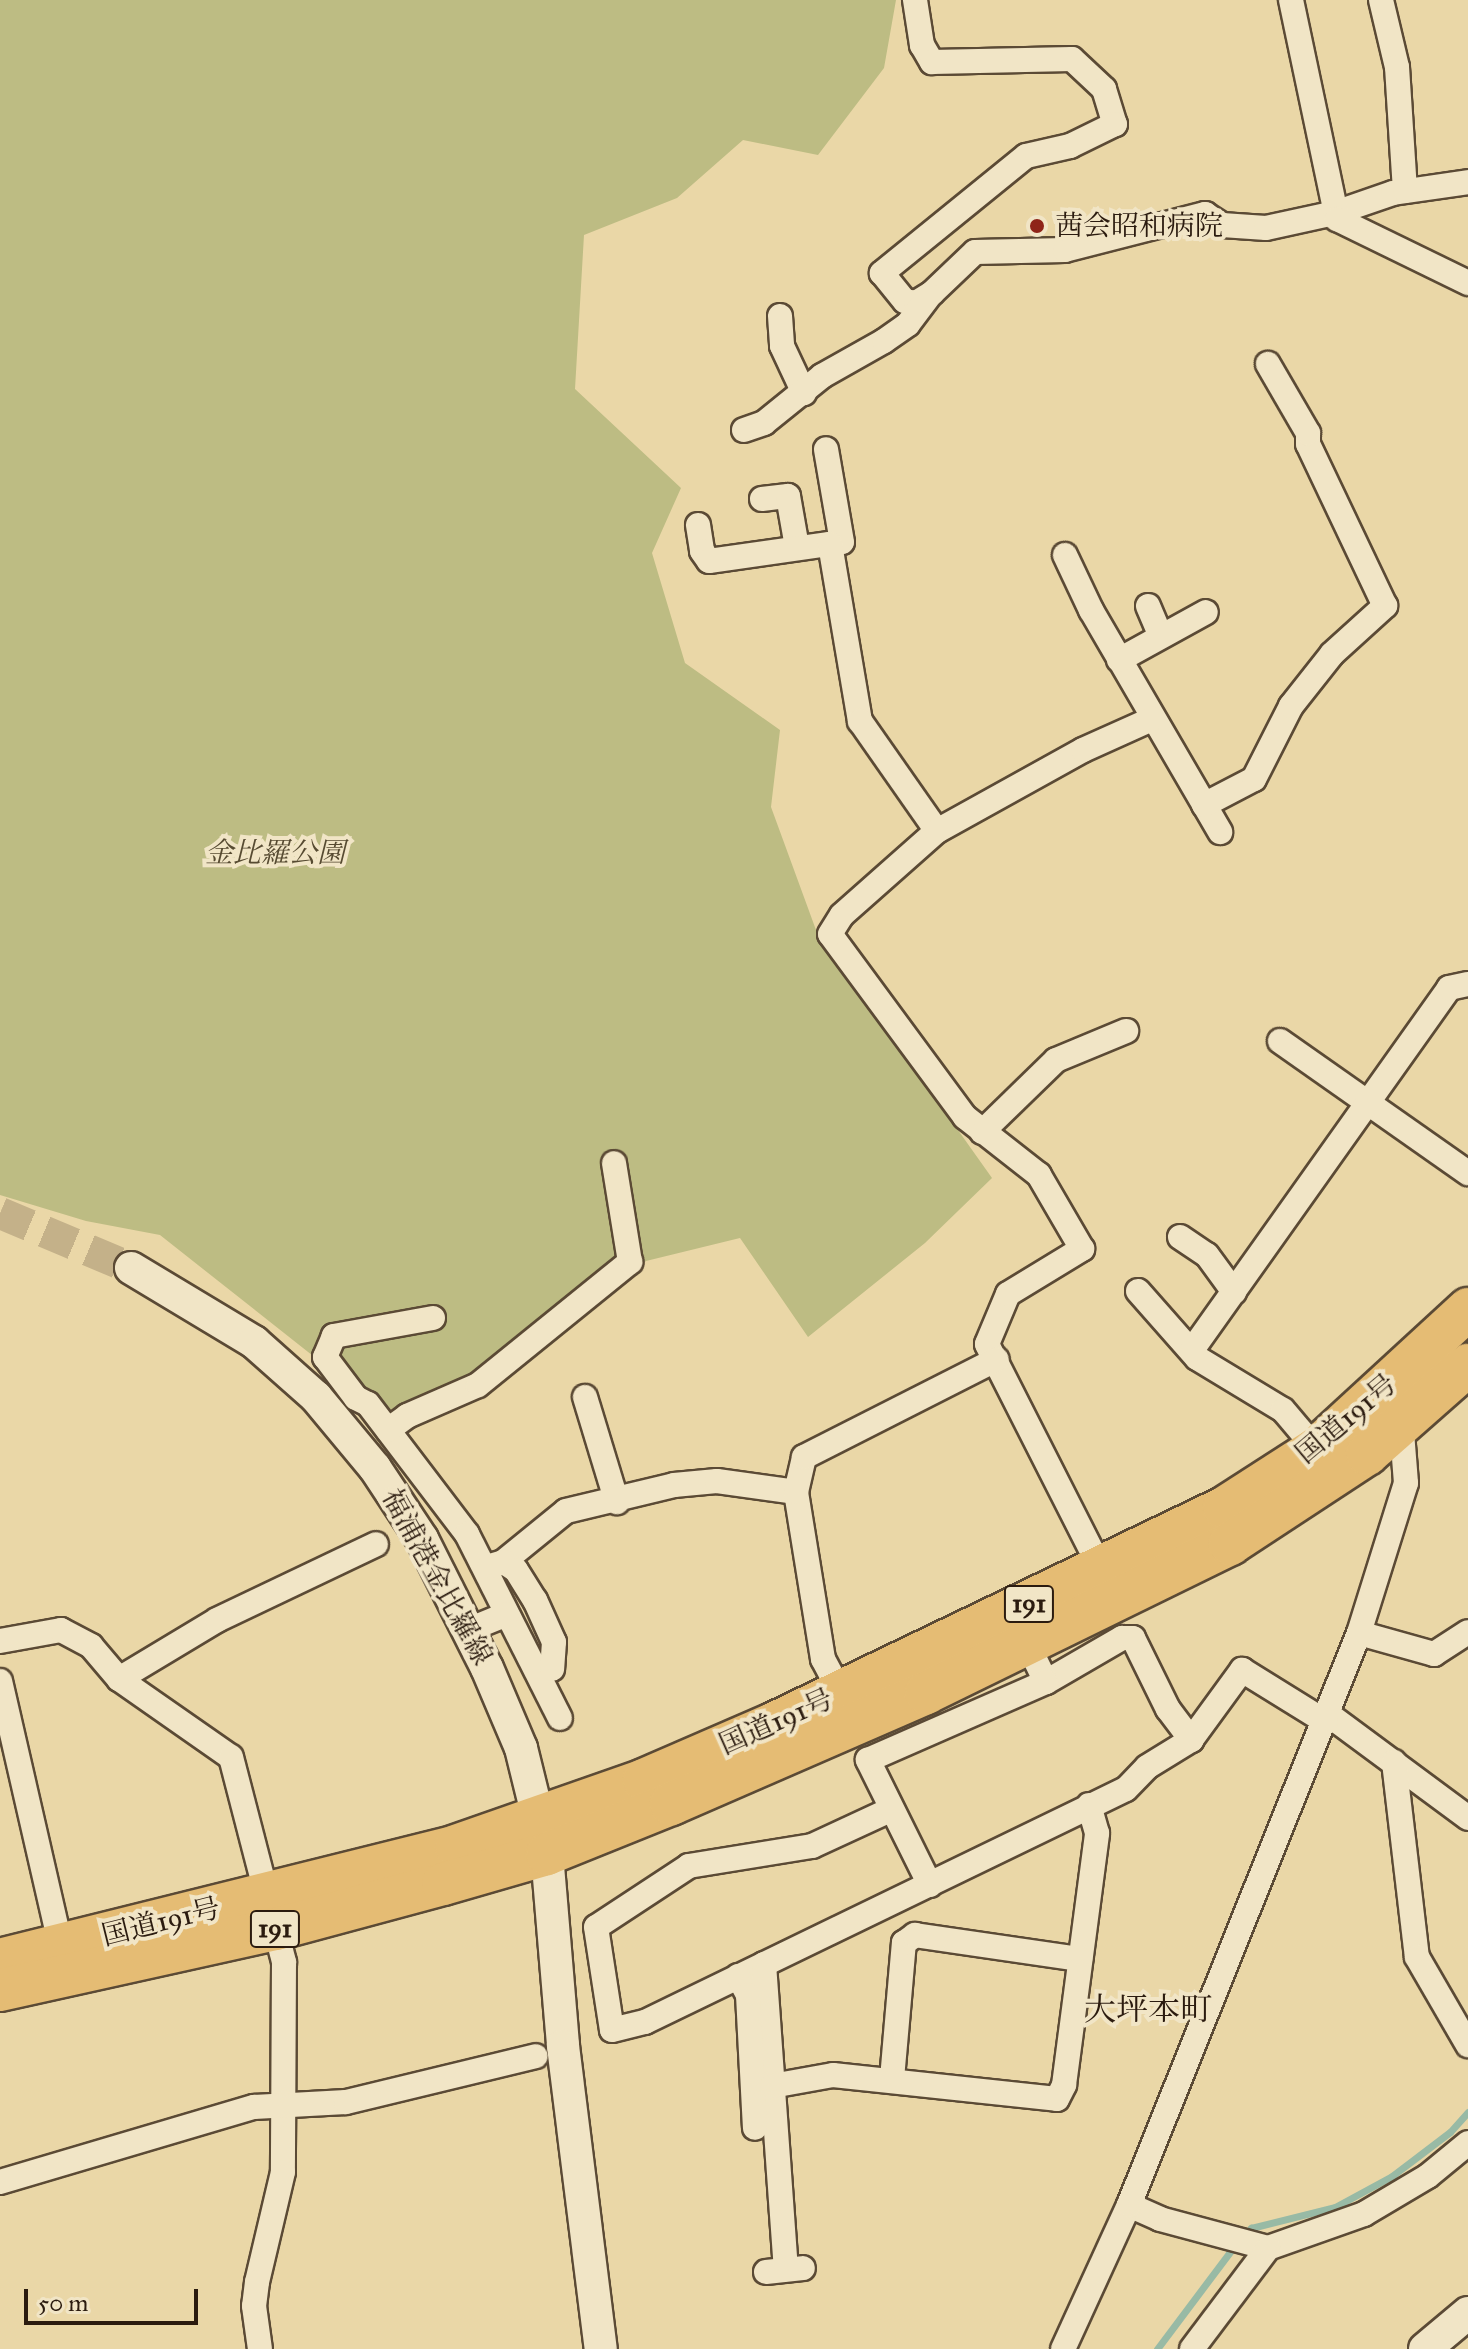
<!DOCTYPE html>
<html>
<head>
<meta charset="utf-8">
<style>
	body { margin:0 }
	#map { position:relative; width:1468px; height:2349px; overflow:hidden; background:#ead7a7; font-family:"IM FELL Great Primer","Noto Serif JP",serif }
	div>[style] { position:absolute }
	.green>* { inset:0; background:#bdbc83 }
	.stream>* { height:7px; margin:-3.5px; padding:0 3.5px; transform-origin:3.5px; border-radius:3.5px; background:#98baa5 }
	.secondary-tunnel>* { height:32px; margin-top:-16px; transform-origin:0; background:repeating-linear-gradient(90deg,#c4b189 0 32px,transparent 0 48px) }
	.roads { filter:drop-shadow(2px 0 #5b4a35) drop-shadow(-2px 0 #5b4a35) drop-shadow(0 2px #5b4a35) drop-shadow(0 -2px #5b4a35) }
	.street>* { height:24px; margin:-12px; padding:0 12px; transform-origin:12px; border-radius:12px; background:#f1e5c6 }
	.secondary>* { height:32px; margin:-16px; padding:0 16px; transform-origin:16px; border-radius:16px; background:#f1e5c6 }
	.highway>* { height:42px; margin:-21px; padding:0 21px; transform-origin:21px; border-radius:21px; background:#e5bc74 }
	.dots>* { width:22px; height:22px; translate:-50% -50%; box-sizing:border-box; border:4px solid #f1e5c6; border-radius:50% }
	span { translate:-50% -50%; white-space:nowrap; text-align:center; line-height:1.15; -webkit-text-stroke:8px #f1e5c6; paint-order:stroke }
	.shield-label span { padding:2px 6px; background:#f1e5c6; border:2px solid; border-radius:6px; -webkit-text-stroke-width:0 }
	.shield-label { font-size:26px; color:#2b1b0f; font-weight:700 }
	.poi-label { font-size:28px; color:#2b1b0f }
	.left { translate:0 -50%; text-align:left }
	.park-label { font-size:28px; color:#574b32; font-style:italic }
	.street-label { font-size:28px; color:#2b1b0f }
	.quarter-label { font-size:32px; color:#2b1b0f }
	.scale { position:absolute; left:24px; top:2289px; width:174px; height:36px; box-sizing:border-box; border:4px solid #2b1b0f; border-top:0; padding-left:10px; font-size:24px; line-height:28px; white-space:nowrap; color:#2b1b0f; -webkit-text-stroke:6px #f1e5c6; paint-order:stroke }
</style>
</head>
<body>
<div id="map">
	<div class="green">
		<div style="clip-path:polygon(0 0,896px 0,884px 68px,818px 155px,743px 140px,677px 198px,584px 235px,575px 389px,681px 488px,652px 553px,685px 663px,780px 730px,771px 807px,816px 930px,992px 1178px,925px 1243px,808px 1337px,740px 1238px,646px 1261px,467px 1379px,384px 1412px,160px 1235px,86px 1221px,0 1195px)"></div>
	</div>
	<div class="stream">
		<div style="left:1244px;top:2236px;width:11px;rotate:-49deg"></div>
		<div style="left:1251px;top:2228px;width:87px;rotate:-14deg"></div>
		<div style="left:1335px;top:2207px;width:65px;rotate:-28.5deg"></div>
		<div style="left:1392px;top:2176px;width:73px;rotate:-37.2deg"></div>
		<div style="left:1450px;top:2132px;width:27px;rotate:-48deg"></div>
		<div style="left:1157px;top:2349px;width:130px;rotate:-53.1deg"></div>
	</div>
	<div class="secondary-tunnel">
		<div style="left:0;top:1213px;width:142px;rotate:22.8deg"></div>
	</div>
	<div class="roads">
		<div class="street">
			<div style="left:915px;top:0;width:46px;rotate:81.2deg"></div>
			<div style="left:922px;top:45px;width:20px;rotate:60deg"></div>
			<div style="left:932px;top:62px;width:140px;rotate:-1.2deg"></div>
			<div style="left:1072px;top:59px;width:44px;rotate:43.2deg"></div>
			<div style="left:1104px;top:89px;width:37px;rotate:73deg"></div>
			<div style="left:1115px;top:124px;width:50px;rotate:153.9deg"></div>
			<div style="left:1070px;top:146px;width:45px;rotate:167.2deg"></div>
			<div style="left:1026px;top:156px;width:186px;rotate:140.9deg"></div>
			<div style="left:882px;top:273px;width:36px;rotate:51deg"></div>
			<div style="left:905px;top:301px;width:11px;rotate:10deg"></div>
			<div style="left:916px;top:303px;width:19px;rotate:-32deg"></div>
			<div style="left:932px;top:293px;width:59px;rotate:-43.6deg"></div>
			<div style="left:975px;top:252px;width:90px;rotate:-1.3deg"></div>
			<div style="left:1065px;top:250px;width:145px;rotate:-14.4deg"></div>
			<div style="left:1205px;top:214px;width:20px;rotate:33deg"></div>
			<div style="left:1222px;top:225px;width:44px;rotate:3.9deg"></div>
			<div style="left:1266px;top:228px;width:71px;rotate:-12.3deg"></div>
			<div style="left:1335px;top:213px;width:61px;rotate:-19deg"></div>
			<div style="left:1393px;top:193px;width:76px;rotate:-8.3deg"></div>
			<div style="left:1291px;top:0;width:224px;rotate:78.1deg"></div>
			<div style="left:1337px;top:219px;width:146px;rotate:26deg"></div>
			<div style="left:1381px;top:0;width:69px;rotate:76.6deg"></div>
			<div style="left:1397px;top:67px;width:124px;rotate:86.3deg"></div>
			<div style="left:780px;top:316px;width:30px;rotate:86deg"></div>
			<div style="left:782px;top:346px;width:52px;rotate:64.9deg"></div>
			<div style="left:744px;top:430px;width:21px;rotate:-19deg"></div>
			<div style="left:764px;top:423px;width:75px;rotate:-39deg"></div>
			<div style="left:822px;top:376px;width:71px;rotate:-29.4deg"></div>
			<div style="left:884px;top:341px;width:29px;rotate:-35deg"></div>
			<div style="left:908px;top:324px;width:36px;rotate:-53deg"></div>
			<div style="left:762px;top:499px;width:26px;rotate:-7deg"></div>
			<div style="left:788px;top:496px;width:52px;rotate:80deg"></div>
			<div style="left:698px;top:525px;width:26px;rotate:81deg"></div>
			<div style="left:702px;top:551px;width:12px;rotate:55deg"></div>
			<div style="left:709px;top:561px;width:134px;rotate:-8.1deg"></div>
			<div style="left:842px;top:542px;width:94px;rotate:-99.8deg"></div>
			<div style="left:830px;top:544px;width:180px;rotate:80.4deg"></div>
			<div style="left:860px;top:721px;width:134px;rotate:55deg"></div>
			<div style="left:1065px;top:555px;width:61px;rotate:64.7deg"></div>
			<div style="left:1091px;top:610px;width:257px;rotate:59.8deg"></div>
			<div style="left:1148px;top:606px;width:30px;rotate:67deg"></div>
			<div style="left:1119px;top:660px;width:99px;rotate:-28.9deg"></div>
			<div style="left:1204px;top:805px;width:56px;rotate:-27.5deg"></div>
			<div style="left:1254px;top:779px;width:82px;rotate:-63.1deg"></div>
			<div style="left:1291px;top:706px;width:66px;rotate:-51.7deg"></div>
			<div style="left:1332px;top:654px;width:72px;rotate:-42.2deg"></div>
			<div style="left:1385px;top:606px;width:179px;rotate:-115.4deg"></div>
			<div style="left:1308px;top:444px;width:11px;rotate:-90deg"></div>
			<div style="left:1308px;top:433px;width:80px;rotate:-120.1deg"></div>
			<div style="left:1280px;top:1041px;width:230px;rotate:35.1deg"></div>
			<div style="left:982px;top:1132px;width:103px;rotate:-44.2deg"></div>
			<div style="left:1056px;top:1060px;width:76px;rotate:-22.5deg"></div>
			<div style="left:1180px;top:1237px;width:32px;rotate:34deg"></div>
			<div style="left:1207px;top:1255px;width:46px;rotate:53.9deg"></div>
			<div style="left:1138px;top:1291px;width:89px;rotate:48.6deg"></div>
			<div style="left:1197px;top:1358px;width:100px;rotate:31.2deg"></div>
			<div style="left:1283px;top:1410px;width:51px;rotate:49.8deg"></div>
			<div style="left:433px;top:1318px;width:101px;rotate:169.7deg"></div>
			<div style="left:334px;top:1336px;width:23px;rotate:113deg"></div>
			<div style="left:325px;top:1357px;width:51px;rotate:52.9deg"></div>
			<div style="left:356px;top:1398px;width:13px;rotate:27deg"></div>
			<div style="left:368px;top:1404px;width:163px;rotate:52.7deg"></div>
			<div style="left:467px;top:1534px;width:206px;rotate:63.2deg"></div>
			<div style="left:1192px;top:1350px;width:444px;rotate:-54.6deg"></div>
			<div style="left:1449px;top:988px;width:19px;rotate:-12deg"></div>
			<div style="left:585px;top:1397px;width:110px;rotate:73.1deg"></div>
			<div style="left:388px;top:1430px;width:24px;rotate:-36deg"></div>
			<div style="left:407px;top:1416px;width:77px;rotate:-23.6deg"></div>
			<div style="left:478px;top:1385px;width:196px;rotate:-39deg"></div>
			<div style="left:630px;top:1262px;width:100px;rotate:-99.2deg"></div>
			<div style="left:502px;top:1563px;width:82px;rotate:-39.1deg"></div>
			<div style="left:566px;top:1511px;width:111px;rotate:-13.5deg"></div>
			<div style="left:674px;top:1485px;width:43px;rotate:-5.3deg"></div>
			<div style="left:717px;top:1481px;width:80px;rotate:7.9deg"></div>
			<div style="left:490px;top:1566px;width:15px;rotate:-16deg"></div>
			<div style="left:504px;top:1562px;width:14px;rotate:34deg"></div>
			<div style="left:516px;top:1570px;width:36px;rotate:58deg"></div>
			<div style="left:535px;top:1600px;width:46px;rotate:65.7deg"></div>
			<div style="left:554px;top:1642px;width:27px;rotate:94deg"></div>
			<div style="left:1101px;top:1569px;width:252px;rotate:-116.9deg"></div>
			<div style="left:987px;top:1344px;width:54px;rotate:-67.2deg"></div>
			<div style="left:1008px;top:1294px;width:87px;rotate:-31.3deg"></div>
			<div style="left:1082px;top:1249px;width:86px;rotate:-120.2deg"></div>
			<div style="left:1039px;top:1175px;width:94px;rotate:-141.9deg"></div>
			<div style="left:965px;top:1117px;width:227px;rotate:-126.4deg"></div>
			<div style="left:830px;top:934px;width:22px;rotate:-58deg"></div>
			<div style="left:842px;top:915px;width:127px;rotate:-41.5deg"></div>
			<div style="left:937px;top:831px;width:167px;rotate:-29deg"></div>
			<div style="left:1083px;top:750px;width:76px;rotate:-24.2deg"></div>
			<div style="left:468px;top:1630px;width:42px;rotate:-22.3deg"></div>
			<div style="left:1359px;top:1633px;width:78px;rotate:15.6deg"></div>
			<div style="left:1434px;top:1654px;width:40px;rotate:-32.9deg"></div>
			<div style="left:0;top:1641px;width:62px;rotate:-10.2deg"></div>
			<div style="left:61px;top:1630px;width:34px;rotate:28deg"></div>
			<div style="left:91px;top:1646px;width:43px;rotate:49.7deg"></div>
			<div style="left:119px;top:1679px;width:114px;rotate:-31deg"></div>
			<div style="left:217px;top:1620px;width:176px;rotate:-25.5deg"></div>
			<div style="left:1028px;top:1645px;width:41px;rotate:64.1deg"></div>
			<div style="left:1046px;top:1682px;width:88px;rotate:-30.1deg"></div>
			<div style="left:1122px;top:1638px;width:11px"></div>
			<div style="left:1133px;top:1638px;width:79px;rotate:63.8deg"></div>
			<div style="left:1168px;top:1709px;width:39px;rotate:53deg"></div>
			<div style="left:119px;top:1679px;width:136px;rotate:34.9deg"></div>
			<div style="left:231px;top:1757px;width:212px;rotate:75.5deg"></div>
			<div style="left:284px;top:1962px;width:210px;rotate:90.3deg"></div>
			<div style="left:283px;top:2172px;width:113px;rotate:103.3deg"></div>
			<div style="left:257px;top:2282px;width:24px;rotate:97deg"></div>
			<div style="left:254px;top:2306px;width:43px;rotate:82.1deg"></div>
			<div style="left:0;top:1681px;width:282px;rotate:77.1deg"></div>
			<div style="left:841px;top:1693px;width:38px;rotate:-118deg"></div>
			<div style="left:823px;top:1659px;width:169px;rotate:-99.2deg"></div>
			<div style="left:796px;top:1492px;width:36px;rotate:-77deg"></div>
			<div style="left:804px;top:1457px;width:216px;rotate:-26.9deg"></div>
			<div style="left:1329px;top:1715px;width:173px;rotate:36.5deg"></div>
			<div style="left:1394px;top:1762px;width:196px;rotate:83.3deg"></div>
			<div style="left:1417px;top:1957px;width:102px;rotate:59.9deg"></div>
			<div style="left:890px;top:1810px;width:86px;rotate:155.2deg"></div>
			<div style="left:812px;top:1846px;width:125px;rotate:170.8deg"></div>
			<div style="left:689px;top:1866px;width:111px;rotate:146.7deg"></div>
			<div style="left:596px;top:1927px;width:104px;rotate:81.2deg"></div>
			<div style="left:612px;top:2030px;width:34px;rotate:-14deg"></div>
			<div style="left:645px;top:2022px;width:534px;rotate:-25.85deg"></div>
			<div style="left:1126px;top:1789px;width:30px;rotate:-46deg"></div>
			<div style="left:1147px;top:1767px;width:52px;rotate:-31.5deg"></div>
			<div style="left:1191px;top:1740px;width:87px;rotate:-53.9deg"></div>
			<div style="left:1242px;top:1670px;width:99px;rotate:31.8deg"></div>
			<div style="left:930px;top:1885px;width:140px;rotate:-116.4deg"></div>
			<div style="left:868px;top:1760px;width:194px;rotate:-23.7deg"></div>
			<div style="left:764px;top:1964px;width:306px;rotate:85.9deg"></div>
			<div style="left:738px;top:1976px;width:21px;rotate:62deg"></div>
			<div style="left:748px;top:1995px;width:133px;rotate:87deg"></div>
			<div style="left:892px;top:2079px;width:137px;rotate:-85deg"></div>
			<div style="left:904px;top:1943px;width:14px;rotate:-36deg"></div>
			<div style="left:915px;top:1935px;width:167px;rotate:8.3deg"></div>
			<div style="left:772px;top:2086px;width:62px;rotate:-10.2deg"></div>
			<div style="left:833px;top:2075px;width:225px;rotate:6.1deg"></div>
			<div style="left:1057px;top:2099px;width:16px;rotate:-63deg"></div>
			<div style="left:1064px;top:2085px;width:254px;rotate:-82.5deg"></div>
			<div style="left:1097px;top:1833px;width:29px;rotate:-106deg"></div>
			<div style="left:0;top:2182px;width:265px;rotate:-16.5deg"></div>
			<div style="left:254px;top:2107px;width:92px;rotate:-3.1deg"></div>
			<div style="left:346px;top:2102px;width:195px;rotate:-13.6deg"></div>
			<div style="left:1129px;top:2205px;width:34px;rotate:24deg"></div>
			<div style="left:1160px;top:2219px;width:112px;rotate:15deg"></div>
			<div style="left:1268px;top:2248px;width:102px;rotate:-19.5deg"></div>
			<div style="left:1364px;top:2214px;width:74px;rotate:-30.7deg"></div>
			<div style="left:1428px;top:2176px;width:52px;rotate:-39.5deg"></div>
			<div style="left:766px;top:2272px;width:37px;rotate:-6deg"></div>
			<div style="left:1063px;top:2349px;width:158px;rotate:-65.4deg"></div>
			<div style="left:1129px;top:2205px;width:617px;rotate:-68.1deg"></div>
			<div style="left:1359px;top:1633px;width:157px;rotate:-72.6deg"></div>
			<div style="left:1406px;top:1483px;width:64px;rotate:-94.5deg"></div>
			<div style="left:1192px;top:2349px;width:126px;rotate:-53deg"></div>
		</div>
		<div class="secondary">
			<div style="left:131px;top:1268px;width:144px;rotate:31deg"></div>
			<div style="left:254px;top:1342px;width:83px;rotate:41.6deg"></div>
			<div style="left:316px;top:1397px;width:92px;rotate:50.3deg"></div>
			<div style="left:375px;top:1468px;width:85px;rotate:56.5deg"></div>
			<div style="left:422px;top:1539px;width:144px;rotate:63.3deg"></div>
			<div style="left:487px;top:1668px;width:87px;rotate:67deg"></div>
			<div style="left:521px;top:1748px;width:109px;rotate:76.2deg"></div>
			<div style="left:547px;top:1854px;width:193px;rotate:85.2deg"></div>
			<div style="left:563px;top:2046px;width:305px;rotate:82.9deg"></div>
			<div style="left:1425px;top:2349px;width:56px;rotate:-39.9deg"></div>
		</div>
		<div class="highway">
			<div style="left:0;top:1960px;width:470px;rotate:-14deg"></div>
			<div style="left:456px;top:1846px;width:199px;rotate:-19.3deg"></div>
			<div style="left:644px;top:1780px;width:141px;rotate:-23.5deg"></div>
			<div style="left:773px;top:1724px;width:500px;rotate:-25.59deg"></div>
			<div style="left:1224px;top:1508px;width:109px;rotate:-32.7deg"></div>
			<div style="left:1316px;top:1449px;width:207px;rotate:-42.6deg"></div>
			<div style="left:0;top:1990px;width:283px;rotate:-12.5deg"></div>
			<div style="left:276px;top:1929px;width:173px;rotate:-15.1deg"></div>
			<div style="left:443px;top:1884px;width:108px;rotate:-16.1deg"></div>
			<div style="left:547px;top:1854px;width:134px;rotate:-22deg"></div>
			<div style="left:671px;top:1804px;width:278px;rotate:-23.5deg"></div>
			<div style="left:926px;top:1693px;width:339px;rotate:-26.1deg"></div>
			<div style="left:1230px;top:1544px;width:164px;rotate:-33.3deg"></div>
			<div style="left:1367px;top:1454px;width:135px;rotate:-41.4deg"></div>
		</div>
	</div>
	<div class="dots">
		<div style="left:1037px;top:226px;background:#8f2418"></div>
	</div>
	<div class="shield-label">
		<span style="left:1029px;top:1604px">191</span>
		<span style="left:275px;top:1929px">191</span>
	</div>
	<div class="poi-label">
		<span class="left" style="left:1055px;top:226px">茜会昭和病院</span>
	</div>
	<div class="park-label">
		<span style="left:275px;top:853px">金比羅公園</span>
	</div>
	<div class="street-label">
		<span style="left:1346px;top:1419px;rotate:-40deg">国道191号</span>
		<span style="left:437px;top:1577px;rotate:61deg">福浦港金比羅線</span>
		<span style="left:776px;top:1722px;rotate:-24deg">国道191号</span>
		<span style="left:161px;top:1922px;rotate:-14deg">国道191号</span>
	</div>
	<div class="quarter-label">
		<span style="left:1148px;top:2010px">大坪本町</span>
	</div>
	<div class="scale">50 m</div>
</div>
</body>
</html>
